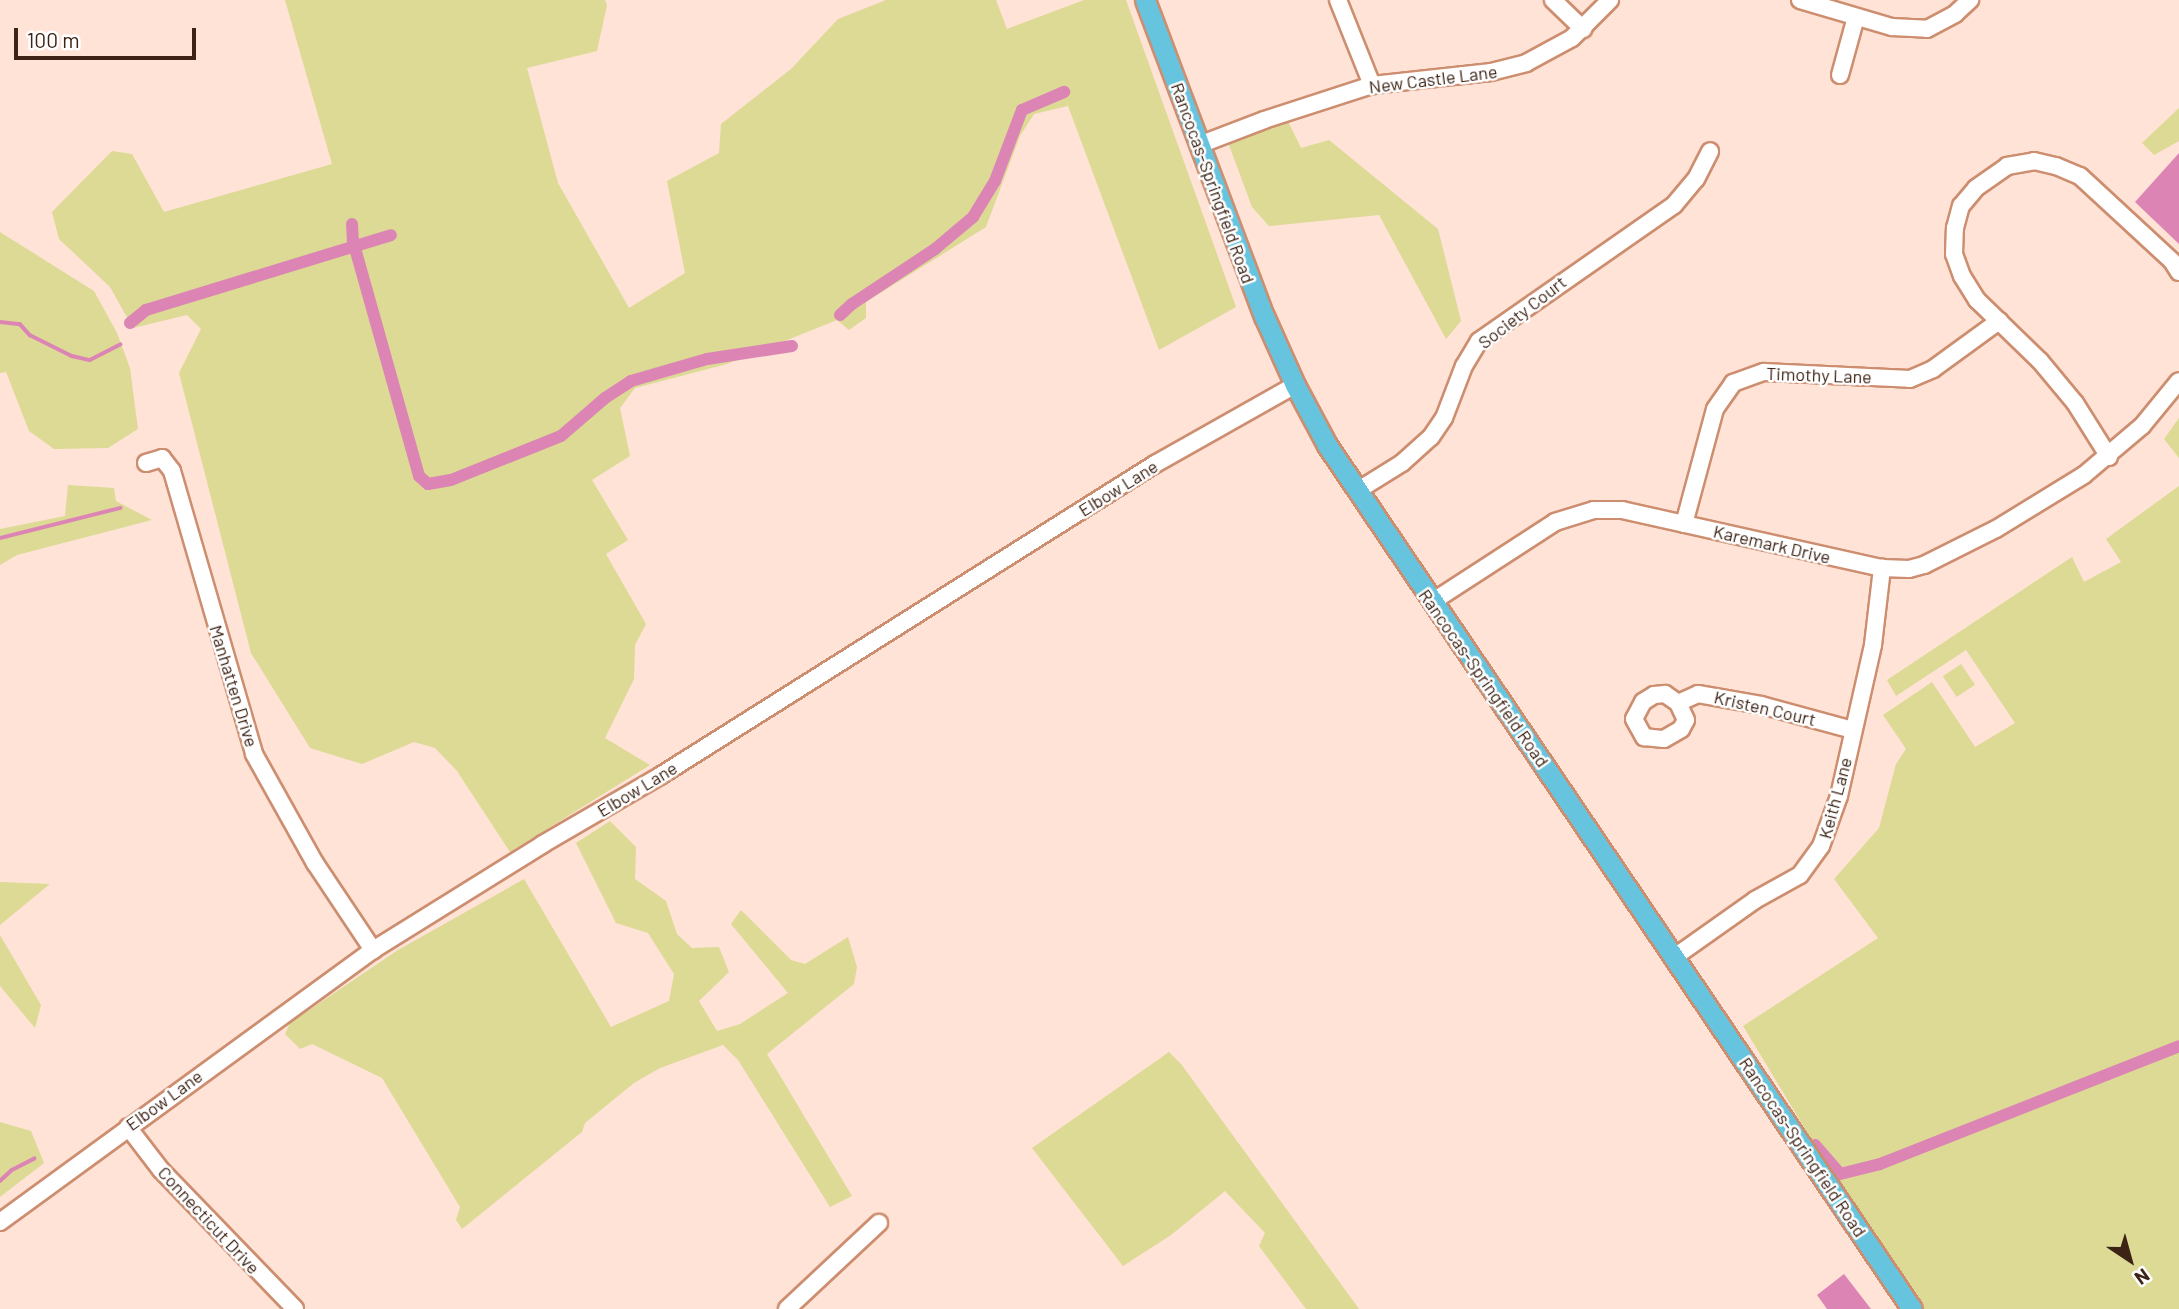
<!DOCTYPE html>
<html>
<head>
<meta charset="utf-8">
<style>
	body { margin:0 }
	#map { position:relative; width:2179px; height:1309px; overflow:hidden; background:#ffe3d6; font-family:Barlow,sans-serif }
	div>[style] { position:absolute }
	.green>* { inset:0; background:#dcda95; transform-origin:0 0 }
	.water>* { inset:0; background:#dc85b4 }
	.stream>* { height:3.5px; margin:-1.75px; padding:0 1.75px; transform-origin:1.75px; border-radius:1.75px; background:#dc85b4 }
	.canal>* { height:12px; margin:-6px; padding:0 6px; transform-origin:6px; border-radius:6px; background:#dc85b4 }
	.roads { filter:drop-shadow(2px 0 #cd8e70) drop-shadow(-2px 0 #cd8e70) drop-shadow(0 2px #cd8e70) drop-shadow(0 -2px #cd8e70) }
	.minor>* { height:16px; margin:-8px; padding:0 8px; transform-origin:8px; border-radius:8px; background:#fff }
	.major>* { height:19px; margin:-9.5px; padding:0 9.5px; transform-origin:9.5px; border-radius:9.5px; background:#66c4de }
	span { translate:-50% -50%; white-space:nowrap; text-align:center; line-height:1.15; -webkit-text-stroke:5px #fff; paint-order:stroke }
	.street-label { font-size:18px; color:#3c2316 }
	.north { position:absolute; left:2095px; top:1225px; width:70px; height:70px; -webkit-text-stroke:5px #fff; paint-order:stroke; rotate:144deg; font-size:19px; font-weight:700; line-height:28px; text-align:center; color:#3c2316 }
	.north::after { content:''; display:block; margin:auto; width:24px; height:32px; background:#3c2316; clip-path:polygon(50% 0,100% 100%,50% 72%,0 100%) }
	.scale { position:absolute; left:14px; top:28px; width:182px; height:32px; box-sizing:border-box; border:4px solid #3c2316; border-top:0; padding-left:9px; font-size:21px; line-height:24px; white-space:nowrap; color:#3c2316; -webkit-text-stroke:5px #fff; paint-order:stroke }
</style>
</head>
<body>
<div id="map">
	<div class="green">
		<div style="clip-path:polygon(285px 0,605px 0,607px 5px,597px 51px,527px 68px,558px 183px,629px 308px,685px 273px,667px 181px,719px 153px,721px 124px,791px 69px,838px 19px,886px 0,996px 0,1007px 29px,1084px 0,1126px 0,1236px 307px,1159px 350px,1068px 106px,1034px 114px,1020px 136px,986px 227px,866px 302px,866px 318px,849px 330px,837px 320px,727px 364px,635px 388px,620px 408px,630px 456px,592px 480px,628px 540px,606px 554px,646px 624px,635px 645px,634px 679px,605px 738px,650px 765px,510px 852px,457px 771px,435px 748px,414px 742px,362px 764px,310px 748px,251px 653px,179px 373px,201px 329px,187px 315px,133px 328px,110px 287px,59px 239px,52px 212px,112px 151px,132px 154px,164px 212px,332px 164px)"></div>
		<div style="clip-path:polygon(2179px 108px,2179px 141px,2154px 155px,2142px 143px)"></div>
		<div style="clip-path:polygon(1285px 115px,1301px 148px,1329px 140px,1438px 229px,1461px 321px,1446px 339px,1379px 215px,1269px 226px,1252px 207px,1226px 137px)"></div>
		<div style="clip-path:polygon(0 232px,94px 291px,117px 333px,130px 368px,138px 429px,108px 448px,54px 449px,29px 431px,6px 372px,0 373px)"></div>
		<div style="clip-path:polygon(2179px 418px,2179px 458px,2164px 439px)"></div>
		<div style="clip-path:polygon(68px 485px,114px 488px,116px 501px,152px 520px,17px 555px,0 565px,0 529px,65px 516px)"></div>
		<div style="clip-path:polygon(2179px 486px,2179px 1309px,1924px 1309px,1807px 1132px,1743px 1026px,1878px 938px,1834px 879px,1879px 828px,1896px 764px,1906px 749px,1883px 715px,1932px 682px,1975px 747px,2015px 723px,1966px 650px,1896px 696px,1887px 680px,2072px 557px,2084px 582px,2121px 562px,2106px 539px)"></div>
		<div style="left:1961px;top:664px;width:25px;height:22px;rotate:56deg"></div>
		<div style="clip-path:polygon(610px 821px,636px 847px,635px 879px,666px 901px,677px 934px,692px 948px,719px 947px,729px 972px,699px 1001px,717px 1031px,740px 1024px,788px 993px,731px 924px,741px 910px,791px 960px,805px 964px,848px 937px,857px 967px,854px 984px,767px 1054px,852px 1196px,830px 1207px,738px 1060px,723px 1045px,660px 1068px,634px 1083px,585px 1123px,582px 1132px,462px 1229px,456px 1220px,460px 1207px,382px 1078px,312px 1044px,300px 1049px,285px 1034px,290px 1023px,398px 950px,524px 879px,611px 1027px,669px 1001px,674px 974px,648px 933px,616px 923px,576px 843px)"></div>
		<div style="clip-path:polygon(0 882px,50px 884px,0 925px)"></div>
		<div style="clip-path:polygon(0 935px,41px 1005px,35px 1028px,0 986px)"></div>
		<div style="clip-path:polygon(1169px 1052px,1181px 1064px,1359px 1309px,1306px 1309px,1259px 1246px,1265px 1233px,1225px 1191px,1171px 1235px,1123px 1266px,1032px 1148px)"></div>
		<div style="clip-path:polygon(0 1122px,31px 1131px,44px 1163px,0 1197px)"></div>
	</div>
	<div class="water">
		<div style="clip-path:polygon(2179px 153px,2179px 244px,2135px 202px)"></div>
		<div style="clip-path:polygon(1844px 1274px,1871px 1309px,1827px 1309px,1817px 1295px)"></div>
	</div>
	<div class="stream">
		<div style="left:0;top:322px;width:20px;rotate:6deg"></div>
		<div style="left:20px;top:324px;width:15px;rotate:48deg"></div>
		<div style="left:30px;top:335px;width:47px;rotate:26.6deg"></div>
		<div style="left:72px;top:356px;width:18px;rotate:13deg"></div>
		<div style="left:90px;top:360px;width:34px;rotate:-27deg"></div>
		<div style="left:0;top:538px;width:124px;rotate:-14deg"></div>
		<div style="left:0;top:1181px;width:16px;rotate:-43deg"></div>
		<div style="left:12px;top:1170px;width:25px;rotate:-27deg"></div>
	</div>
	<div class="canal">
		<div style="left:352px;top:224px;width:17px;rotate:87deg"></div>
		<div style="left:353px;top:241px;width:244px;rotate:74.3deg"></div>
		<div style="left:419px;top:476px;width:12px;rotate:42deg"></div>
		<div style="left:428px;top:484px;width:23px;rotate:-10deg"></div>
		<div style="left:451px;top:480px;width:118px;rotate:-21.8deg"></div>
		<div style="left:561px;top:436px;width:58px;rotate:-40.8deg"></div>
		<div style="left:605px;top:398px;width:31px;rotate:-33deg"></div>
		<div style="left:631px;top:381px;width:79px;rotate:-16.1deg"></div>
		<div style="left:707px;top:359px;width:86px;rotate:-8.7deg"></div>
		<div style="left:840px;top:315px;width:16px;rotate:-43deg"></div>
		<div style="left:852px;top:304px;width:100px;rotate:-33.5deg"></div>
		<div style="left:935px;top:249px;width:50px;rotate:-40.1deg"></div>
		<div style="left:973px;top:217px;width:42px;rotate:-58.6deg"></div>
		<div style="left:995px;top:181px;width:76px;rotate:-69.2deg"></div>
		<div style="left:1022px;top:110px;width:46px;rotate:-23.2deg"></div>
		<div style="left:130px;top:323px;width:21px;rotate:-39deg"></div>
		<div style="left:146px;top:310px;width:256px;rotate:-17deg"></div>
		<div style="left:1815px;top:1145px;width:38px;rotate:49deg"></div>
		<div style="left:1840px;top:1174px;width:41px;rotate:-14deg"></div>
		<div style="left:1880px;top:1164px;width:321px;rotate:-21.5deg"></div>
	</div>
	<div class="roads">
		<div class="minor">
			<div style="left:1338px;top:0;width:92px;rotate:68.2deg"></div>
			<div style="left:1553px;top:0;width:42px;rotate:44deg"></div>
			<div style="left:1800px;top:0;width:96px;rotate:16.4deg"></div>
			<div style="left:1892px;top:27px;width:35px;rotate:3deg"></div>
			<div style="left:1927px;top:29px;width:32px;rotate:-28deg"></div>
			<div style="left:1955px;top:14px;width:21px;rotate:-43deg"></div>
			<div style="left:1840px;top:75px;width:60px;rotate:-74.6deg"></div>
			<div style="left:1199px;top:145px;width:70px;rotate:-21deg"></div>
			<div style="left:1264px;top:120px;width:114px;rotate:-18deg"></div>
			<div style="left:1372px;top:85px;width:120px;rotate:-6.2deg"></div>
			<div style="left:1491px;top:72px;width:36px;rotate:-14deg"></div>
			<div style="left:1526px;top:63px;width:52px;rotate:-28.5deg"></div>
			<div style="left:1572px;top:38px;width:54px;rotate:-45deg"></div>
			<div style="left:2109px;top:457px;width:64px;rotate:-122.2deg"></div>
			<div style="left:2075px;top:403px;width:55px;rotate:-129.8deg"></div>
			<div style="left:2040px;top:361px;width:88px;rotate:-135.9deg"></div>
			<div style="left:1977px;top:300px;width:28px;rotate:-122deg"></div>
			<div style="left:1962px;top:276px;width:23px;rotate:-110deg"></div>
			<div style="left:1954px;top:254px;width:26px;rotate:-88deg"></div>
			<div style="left:1955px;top:228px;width:23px;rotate:-75deg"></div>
			<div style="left:1961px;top:206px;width:23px;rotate:-50deg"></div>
			<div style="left:1976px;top:188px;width:38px;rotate:-35deg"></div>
			<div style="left:2007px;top:166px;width:27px;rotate:-10deg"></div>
			<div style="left:2034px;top:161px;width:23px;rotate:13deg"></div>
			<div style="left:2056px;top:166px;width:26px;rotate:23deg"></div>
			<div style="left:2080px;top:176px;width:125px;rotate:42.7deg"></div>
			<div style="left:2172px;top:261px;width:13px;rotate:58deg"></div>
			<div style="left:146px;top:463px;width:17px;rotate:-17deg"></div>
			<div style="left:162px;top:458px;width:16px;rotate:52deg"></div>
			<div style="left:172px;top:471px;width:295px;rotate:73.8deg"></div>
			<div style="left:254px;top:754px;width:125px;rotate:60.8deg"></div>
			<div style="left:315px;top:863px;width:105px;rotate:56.3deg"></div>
			<div style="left:1357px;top:491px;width:53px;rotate:-31.9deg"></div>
			<div style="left:1402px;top:463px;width:39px;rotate:-42deg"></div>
			<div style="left:1431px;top:437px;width:23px;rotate:-56deg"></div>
			<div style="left:1444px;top:418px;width:56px;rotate:-69deg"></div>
			<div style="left:1464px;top:366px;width:29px;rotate:-59deg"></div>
			<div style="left:1479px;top:341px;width:238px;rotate:-34.9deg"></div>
			<div style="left:1674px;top:205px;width:34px;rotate:-50deg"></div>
			<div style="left:1696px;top:179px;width:31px;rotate:-63deg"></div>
			<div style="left:1684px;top:524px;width:119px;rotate:-74.9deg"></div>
			<div style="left:1715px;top:409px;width:32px;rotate:-55deg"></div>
			<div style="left:1733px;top:383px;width:33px;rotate:-20deg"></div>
			<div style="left:1764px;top:372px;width:146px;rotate:2.7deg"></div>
			<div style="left:1910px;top:379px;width:25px;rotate:-23deg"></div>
			<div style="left:1933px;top:369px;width:82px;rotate:-36deg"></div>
			<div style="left:1432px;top:602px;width:147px;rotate:-33deg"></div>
			<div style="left:1555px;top:522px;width:41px;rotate:-17.1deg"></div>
			<div style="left:1594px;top:510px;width:28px"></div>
			<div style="left:1622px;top:510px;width:266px;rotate:12.6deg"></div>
			<div style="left:1882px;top:568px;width:27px;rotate:2deg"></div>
			<div style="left:1909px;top:569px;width:16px;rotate:-15deg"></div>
			<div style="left:1924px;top:565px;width:80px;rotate:-26.6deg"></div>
			<div style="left:1996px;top:529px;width:103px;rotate:-31.5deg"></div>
			<div style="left:2084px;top:475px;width:76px;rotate:-40.2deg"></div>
			<div style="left:2142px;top:426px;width:58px;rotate:-50.6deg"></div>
			<div style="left:1678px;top:703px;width:16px;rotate:-145deg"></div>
			<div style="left:1665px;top:694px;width:11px;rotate:175deg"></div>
			<div style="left:1654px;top:695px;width:13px;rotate:148deg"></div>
			<div style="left:1643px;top:702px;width:19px;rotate:118deg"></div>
			<div style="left:1634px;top:719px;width:21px;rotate:61deg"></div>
			<div style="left:1644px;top:737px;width:20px;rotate:6deg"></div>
			<div style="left:1664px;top:739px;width:20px;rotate:-30deg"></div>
			<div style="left:1681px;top:729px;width:10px;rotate:-61deg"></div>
			<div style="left:1686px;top:720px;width:19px;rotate:-115deg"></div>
			<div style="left:1678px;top:703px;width:22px;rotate:-24deg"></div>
			<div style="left:1698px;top:694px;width:64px;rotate:9.9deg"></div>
			<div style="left:1761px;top:705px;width:95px;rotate:15.2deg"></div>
			<div style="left:1676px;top:956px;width:97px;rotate:-35.3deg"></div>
			<div style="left:1755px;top:900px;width:51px;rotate:-29.1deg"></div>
			<div style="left:1800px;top:875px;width:36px;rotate:-54deg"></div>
			<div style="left:1821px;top:846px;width:53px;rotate:-70.2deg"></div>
			<div style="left:1839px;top:796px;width:155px;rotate:-77.3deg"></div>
			<div style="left:1873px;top:645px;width:78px;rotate:-83.3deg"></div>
			<div style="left:128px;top:1127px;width:54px;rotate:52.5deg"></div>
			<div style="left:161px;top:1170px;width:193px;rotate:46deg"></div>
			<div style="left:0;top:1222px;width:462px;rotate:-36.1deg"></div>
			<div style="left:373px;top:950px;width:200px;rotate:-31.9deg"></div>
			<div style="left:543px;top:844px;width:135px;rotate:-30.2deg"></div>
			<div style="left:660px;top:776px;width:585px;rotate:-32.22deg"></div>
			<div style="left:1155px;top:464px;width:161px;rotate:-29.4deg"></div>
			<div style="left:787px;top:1309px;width:126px;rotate:-43.1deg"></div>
		</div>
		<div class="major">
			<div style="left:1145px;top:0;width:338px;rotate:69.4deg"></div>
			<div style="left:1264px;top:316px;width:76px;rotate:65.8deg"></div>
			<div style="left:1295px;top:385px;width:68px;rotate:61.9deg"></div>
			<div style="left:1327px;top:445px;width:1043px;rotate:55.9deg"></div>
		</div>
	</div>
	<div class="street-label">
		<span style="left:1433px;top:79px;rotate:-7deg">New Castle Lane</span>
		<span style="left:1213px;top:183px;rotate:70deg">Rancocas-Springfield Road</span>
		<span style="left:1522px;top:312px;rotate:-38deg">Society Court</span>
		<span style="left:1819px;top:375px;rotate:2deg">Timothy Lane</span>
		<span style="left:1118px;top:488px;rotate:-32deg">Elbow Lane</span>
		<span style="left:1772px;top:544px;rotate:13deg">Karemark Drive</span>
		<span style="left:1484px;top:678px;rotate:55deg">Rancocas-Springfield Road</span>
		<span style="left:234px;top:686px;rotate:73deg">Manhatten Drive</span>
		<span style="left:1765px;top:708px;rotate:13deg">Kristen Court</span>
		<span style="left:637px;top:789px;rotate:-31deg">Elbow Lane</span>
		<span style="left:1835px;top:798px;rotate:-75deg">Keith Lane</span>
		<span style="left:164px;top:1100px;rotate:-36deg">Elbow Lane</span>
		<span style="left:1803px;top:1147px;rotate:56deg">Rancocas-Springfield Road</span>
		<span style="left:209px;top:1220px;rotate:47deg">Connecticut Drive</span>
	</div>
	<div class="north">N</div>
	<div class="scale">100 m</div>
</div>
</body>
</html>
